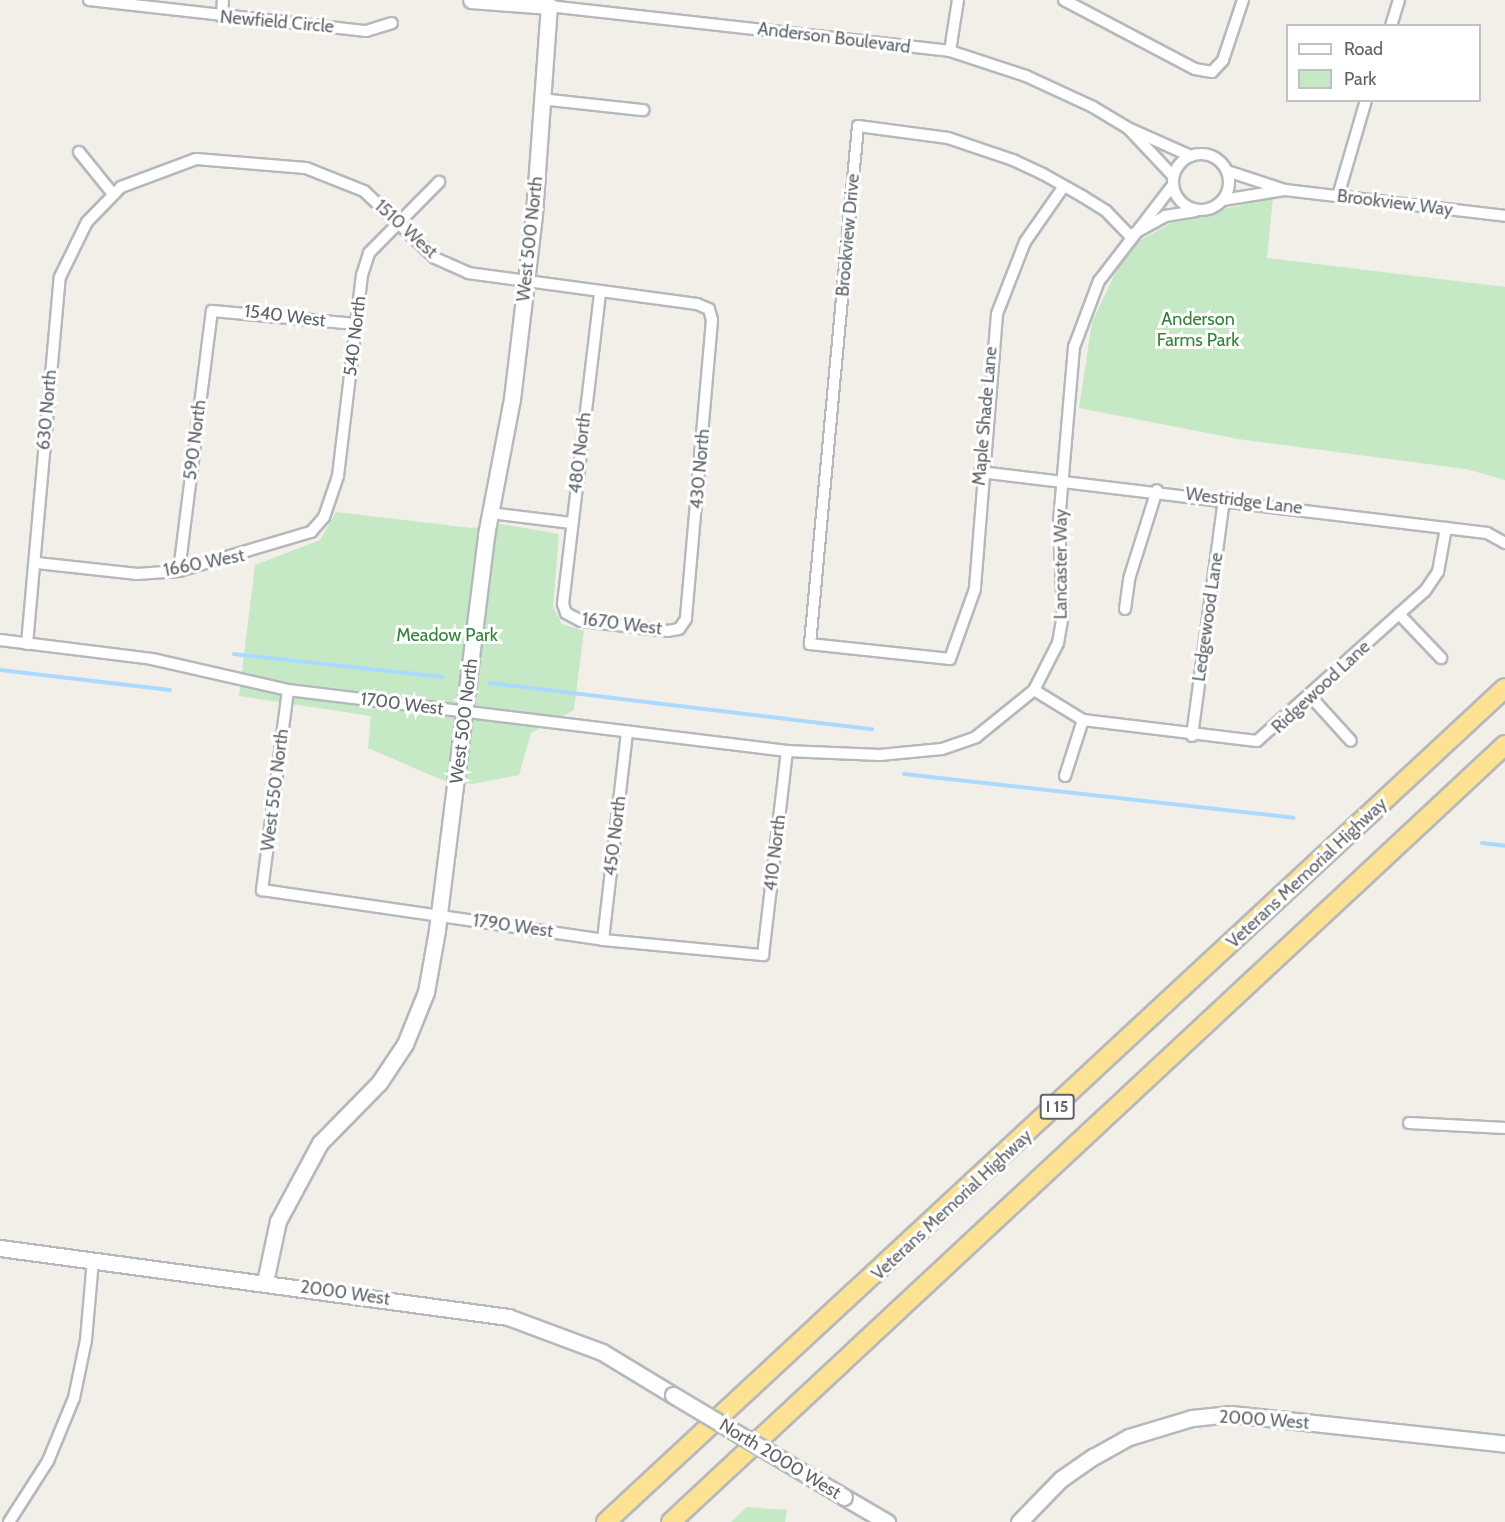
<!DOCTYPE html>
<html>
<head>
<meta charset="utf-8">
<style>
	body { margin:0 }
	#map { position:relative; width:1505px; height:1522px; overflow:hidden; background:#f1efe8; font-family:Cabin,sans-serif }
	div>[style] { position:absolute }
	.green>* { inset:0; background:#c5e8c5 }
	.stream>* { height:4px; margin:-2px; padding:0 2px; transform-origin:2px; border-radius:2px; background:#aadaff }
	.roads { filter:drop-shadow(2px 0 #b5b8bc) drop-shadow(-2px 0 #b5b8bc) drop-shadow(0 2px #b5b8bc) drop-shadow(0 -2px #b5b8bc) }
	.street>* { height:10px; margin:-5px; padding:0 5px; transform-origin:5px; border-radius:5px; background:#fff }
	.street>.ring { margin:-5px; padding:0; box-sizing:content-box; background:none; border:10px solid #fff; border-radius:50% }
	.secondary>* { height:15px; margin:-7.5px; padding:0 7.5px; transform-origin:7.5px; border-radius:7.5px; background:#fff }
	.highway>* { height:18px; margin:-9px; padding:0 9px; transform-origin:9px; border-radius:9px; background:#fde293 }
	.bridges { filter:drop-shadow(2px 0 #b6babf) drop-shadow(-2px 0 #b6babf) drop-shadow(0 2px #b6babf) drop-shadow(0 -2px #b6babf) }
	.secondary-bridge>* { height:15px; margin:-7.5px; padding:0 7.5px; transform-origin:7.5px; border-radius:7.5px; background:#fff }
	span { translate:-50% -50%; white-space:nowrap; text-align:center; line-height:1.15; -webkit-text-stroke:6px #fff; paint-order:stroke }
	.shield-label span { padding:2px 4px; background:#fff; border:2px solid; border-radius:4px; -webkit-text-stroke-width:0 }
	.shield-label { font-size:16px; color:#5f6368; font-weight:700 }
	.street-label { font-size:18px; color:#5f6368 }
	.park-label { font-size:18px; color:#348238 }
	.legend { position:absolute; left:1286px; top:24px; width:195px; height:78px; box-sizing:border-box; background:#fff; border:2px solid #bfc1c3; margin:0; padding:8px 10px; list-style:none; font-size:18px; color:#5f6368 }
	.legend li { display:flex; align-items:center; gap:12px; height:30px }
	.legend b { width:30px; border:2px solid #bfc1c3 }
</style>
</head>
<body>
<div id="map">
	<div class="green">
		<div style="clip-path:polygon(1273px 198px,1267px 258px,1505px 287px,1505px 480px,1466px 469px,1238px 439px,1079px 408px,1092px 322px,1120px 263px,1139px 241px,1178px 219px)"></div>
		<div style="clip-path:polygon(336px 512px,472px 528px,501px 524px,559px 534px,553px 607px,562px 624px,584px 631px,574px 710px,531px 733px,519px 775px,472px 784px,442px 780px,368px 748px,371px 716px,239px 696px,255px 565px,320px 540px)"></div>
		<div style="clip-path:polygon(747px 1507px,787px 1510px,785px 1522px,731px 1522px)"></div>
	</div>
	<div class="stream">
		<div style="left:234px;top:654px;width:210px;rotate:6.3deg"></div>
		<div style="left:0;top:670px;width:171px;rotate:6.7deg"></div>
		<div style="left:490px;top:683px;width:385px;rotate:6.9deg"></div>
		<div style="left:904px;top:774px;width:392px;rotate:6.4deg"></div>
		<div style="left:1482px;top:843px;width:23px;rotate:7deg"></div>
	</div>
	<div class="roads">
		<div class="street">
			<div style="left:89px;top:0;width:279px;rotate:6.4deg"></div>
			<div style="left:366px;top:31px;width:27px;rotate:-17deg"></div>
			<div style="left:1064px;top:0;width:148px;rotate:27.8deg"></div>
			<div style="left:1195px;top:69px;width:17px;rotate:10deg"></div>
			<div style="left:1212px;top:72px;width:16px;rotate:-47deg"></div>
			<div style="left:1223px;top:60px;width:63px;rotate:-71.6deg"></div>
			<div style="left:549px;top:6px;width:404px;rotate:6.4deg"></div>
			<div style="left:950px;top:51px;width:80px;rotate:18.2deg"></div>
			<div style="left:1026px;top:76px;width:74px;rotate:24.8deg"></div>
			<div style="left:1093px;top:107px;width:41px;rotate:31deg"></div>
			<div style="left:1128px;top:128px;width:66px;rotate:46.8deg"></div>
			<div style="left:222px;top:17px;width:17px;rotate:-87deg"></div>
			<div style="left:1391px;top:26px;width:27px;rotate:-73deg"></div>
			<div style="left:950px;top:51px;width:52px;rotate:-81.1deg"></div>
			<div style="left:541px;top:99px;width:103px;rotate:6.2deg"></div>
			<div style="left:1128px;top:128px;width:69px;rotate:24deg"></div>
			<div style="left:79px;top:152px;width:54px;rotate:51deg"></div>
			<div class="ring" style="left:1173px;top:154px;width:46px;height:46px"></div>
			<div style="left:1227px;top:171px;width:61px;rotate:18.1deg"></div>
			<div style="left:1285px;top:190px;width:222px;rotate:6.7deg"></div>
			<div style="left:1064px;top:186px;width:68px;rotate:124.9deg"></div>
			<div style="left:1025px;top:242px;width:77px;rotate:111.3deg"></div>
			<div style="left:997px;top:314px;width:276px;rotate:94.6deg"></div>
			<div style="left:975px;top:589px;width:74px;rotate:109.7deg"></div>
			<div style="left:950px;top:659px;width:141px;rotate:-173.9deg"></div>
			<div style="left:810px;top:644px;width:520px;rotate:-84.71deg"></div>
			<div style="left:858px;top:126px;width:91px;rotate:7.6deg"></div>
			<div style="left:948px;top:138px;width:69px;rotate:18.7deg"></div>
			<div style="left:1013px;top:160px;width:33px;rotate:25deg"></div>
			<div style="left:1043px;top:174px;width:45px;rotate:29.4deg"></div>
			<div style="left:1082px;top:196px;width:28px;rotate:32deg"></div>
			<div style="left:1106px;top:211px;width:35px;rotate:46deg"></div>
			<div style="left:1338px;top:196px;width:100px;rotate:-73.7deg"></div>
			<div style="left:1223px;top:200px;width:62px;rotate:-9.3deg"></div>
			<div style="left:1133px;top:234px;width:37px;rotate:-29deg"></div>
			<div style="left:1165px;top:216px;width:31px;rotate:-9deg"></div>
			<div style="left:980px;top:472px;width:511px;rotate:6.86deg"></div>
			<div style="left:1487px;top:533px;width:21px;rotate:29deg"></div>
			<div style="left:490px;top:513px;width:83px;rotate:7deg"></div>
			<div style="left:37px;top:563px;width:101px;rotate:6.3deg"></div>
			<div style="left:137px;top:574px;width:42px;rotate:-4.1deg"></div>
			<div style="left:179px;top:571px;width:138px;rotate:-16.5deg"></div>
			<div style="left:311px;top:532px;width:20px;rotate:-49deg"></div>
			<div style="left:324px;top:517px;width:43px;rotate:-71.1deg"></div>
			<div style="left:338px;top:476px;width:202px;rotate:-83.2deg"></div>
			<div style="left:362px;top:275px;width:23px;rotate:-72deg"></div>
			<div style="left:369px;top:253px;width:100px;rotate:-45.4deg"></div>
			<div style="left:179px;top:571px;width:262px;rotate:-82.8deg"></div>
			<div style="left:212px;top:311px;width:145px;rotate:5.2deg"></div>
			<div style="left:1125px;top:609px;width:30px;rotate:-82deg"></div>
			<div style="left:1129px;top:579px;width:93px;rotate:-72.5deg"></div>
			<div style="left:1399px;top:614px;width:61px;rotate:46.3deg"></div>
			<div style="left:0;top:640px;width:153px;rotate:7.1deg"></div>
			<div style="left:152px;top:659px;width:139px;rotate:12.8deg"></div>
			<div style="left:288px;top:690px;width:503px;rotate:6.97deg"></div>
			<div style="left:787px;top:751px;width:93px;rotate:2.5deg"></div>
			<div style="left:880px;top:755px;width:62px;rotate:-5.5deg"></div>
			<div style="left:942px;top:749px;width:36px;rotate:-19deg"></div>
			<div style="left:976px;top:737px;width:75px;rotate:-39deg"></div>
			<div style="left:1034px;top:690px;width:53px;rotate:-62.9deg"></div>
			<div style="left:1058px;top:643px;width:28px;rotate:-80deg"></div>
			<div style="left:1063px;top:615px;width:93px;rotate:-92.5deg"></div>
			<div style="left:1059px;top:522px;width:176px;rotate:-85.1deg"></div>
			<div style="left:1074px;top:347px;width:71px;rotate:-69.3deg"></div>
			<div style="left:1099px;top:281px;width:121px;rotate:-52.4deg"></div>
			<div style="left:27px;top:644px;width:368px;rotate:-84.9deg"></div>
			<div style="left:60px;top:277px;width:61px;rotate:-63.9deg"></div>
			<div style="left:87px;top:222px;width:49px;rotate:-45.8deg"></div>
			<div style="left:121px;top:187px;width:80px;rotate:-20.5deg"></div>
			<div style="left:196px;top:159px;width:110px;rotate:4.7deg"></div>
			<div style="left:306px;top:168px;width:62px;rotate:21.6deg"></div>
			<div style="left:364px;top:191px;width:98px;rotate:43.3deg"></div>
			<div style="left:435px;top:258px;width:36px;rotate:24deg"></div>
			<div style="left:468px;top:273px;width:231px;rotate:7.7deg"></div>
			<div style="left:697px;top:304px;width:13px;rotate:23deg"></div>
			<div style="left:709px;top:309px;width:11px;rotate:75deg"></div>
			<div style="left:712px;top:320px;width:300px;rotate:95deg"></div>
			<div style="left:686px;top:619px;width:12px;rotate:125deg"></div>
			<div style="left:679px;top:629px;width:11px;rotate:170deg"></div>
			<div style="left:668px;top:631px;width:88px;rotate:-173.4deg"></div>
			<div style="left:581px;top:621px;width:17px;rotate:-152deg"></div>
			<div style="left:566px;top:613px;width:9px;rotate:-108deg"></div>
			<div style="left:563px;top:604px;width:313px;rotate:-83.2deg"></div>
			<div style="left:288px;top:690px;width:202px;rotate:97.4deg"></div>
			<div style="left:262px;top:890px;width:345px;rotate:8.3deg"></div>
			<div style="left:603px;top:940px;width:161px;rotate:5.4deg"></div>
			<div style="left:763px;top:955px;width:205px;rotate:-83.3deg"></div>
			<div style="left:1034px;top:690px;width:57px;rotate:31.5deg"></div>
			<div style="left:1083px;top:720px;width:175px;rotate:6.9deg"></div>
			<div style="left:1257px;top:741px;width:225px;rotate:-41.8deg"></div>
			<div style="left:1425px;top:591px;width:23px;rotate:-56deg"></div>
			<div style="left:1438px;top:572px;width:45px;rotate:-79.7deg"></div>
			<div style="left:1311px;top:697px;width:59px;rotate:47.7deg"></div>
			<div style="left:1192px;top:736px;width:240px;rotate:-82.3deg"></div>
			<div style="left:1065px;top:776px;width:59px;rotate:-72.2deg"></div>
			<div style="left:603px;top:940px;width:210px;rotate:-83.4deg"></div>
			<div style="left:1409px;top:1123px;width:96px;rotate:3deg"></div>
			<div style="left:9px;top:1522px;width:72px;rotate:-57.4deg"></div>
			<div style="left:48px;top:1461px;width:68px;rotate:-67.6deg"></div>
			<div style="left:74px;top:1398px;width:59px;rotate:-78.3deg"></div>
			<div style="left:86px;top:1340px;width:80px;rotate:-85deg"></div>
		</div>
		<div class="secondary">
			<div style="left:0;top:1248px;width:513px;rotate:7.73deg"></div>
			<div style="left:508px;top:1317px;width:100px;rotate:20.4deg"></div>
			<div style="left:602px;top:1352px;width:83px;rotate:31.2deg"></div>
			<div style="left:265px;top:1282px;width:62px;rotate:-78deg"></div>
			<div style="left:278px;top:1221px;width:89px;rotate:-61.7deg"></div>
			<div style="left:320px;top:1143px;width:84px;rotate:-45.5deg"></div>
			<div style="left:379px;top:1083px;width:47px;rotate:-56.3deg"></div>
			<div style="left:405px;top:1044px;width:56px;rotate:-68deg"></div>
			<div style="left:426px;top:992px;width:63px;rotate:-79.9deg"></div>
			<div style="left:437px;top:930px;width:398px;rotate:-82.9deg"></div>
			<div style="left:486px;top:535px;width:138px;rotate:-79.2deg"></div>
			<div style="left:512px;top:399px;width:186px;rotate:-83.2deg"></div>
			<div style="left:534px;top:214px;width:209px;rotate:-85.9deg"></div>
			<div style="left:549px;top:6px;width:78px;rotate:-175.6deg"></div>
			<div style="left:844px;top:1497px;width:50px;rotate:30.2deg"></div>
			<div style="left:1019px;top:1522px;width:60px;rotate:-45.7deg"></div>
			<div style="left:1061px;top:1479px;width:39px;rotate:-35deg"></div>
			<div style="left:1093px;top:1457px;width:41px;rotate:-29.1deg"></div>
			<div style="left:1129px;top:1437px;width:66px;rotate:-16.8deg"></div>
			<div style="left:1192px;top:1418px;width:39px;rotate:-6deg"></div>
			<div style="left:1231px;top:1414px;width:276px;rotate:6.2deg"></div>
		</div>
		<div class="highway">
			<div style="left:606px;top:1522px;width:1226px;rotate:-42.85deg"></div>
			<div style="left:671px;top:1522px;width:1140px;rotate:-42.97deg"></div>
		</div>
	</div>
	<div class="bridges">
		<div class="secondary-bridge">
			<div style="left:673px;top:1395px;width:199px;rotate:30.8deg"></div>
		</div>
	</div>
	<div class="shield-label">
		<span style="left:1057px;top:1107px">I 15</span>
	</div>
	<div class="street-label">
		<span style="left:277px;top:22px;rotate:5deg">Newfield Circle</span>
		<span style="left:834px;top:38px;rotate:7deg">Anderson Boulevard</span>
		<span style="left:1395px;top:203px;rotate:7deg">Brookview Way</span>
		<span style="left:406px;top:229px;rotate:42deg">1510 West</span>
		<span style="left:848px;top:235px;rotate:-85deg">Brookview Drive</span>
		<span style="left:530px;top:239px;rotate:-84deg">West 500 North</span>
		<span style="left:285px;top:316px;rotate:7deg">1540 West</span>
		<span style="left:355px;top:336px;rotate:-83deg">540 North</span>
		<span style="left:47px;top:410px;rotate:-85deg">630 North</span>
		<span style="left:985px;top:416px;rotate:-85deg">Maple Shade Lane</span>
		<span style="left:195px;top:440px;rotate:-83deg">590 North</span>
		<span style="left:580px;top:453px;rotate:-83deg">480 North</span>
		<span style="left:700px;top:469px;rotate:-85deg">430 North</span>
		<span style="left:1244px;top:501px;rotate:7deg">Westridge Lane</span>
		<span style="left:204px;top:563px;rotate:-11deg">1660 West</span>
		<span style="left:1061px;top:564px;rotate:-90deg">Lancaster Way</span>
		<span style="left:1208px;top:617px;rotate:-82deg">Ledgewood Lane</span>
		<span style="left:622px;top:624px;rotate:7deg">1670 West</span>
		<span style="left:1321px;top:687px;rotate:-43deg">Ridgewood Lane</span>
		<span style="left:402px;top:704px;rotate:7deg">1700 West</span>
		<span style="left:464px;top:721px;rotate:-83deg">West 500 North</span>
		<span style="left:275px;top:790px;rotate:-83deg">West 550 North</span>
		<span style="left:615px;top:836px;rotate:-83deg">450 North</span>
		<span style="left:775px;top:853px;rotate:-83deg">410 North</span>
		<span style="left:1307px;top:873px;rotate:-43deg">Veterans Memorial Highway</span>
		<span style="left:513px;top:926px;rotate:8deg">1790 West</span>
		<span style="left:952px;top:1205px;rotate:-43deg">Veterans Memorial Highway</span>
		<span style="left:345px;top:1293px;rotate:8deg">2000 West</span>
		<span style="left:1264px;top:1420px;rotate:4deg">2000 West</span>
		<span style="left:780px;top:1459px;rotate:31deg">North 2000 West</span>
	</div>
	<div class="park-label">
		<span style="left:1198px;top:330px">Anderson<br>Farms Park</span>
		<span style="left:447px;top:635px">Meadow Park</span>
	</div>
	<ul class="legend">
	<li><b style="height:8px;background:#fff"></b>Road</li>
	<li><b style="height:16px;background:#c5e8c5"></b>Park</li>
	</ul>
</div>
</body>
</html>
